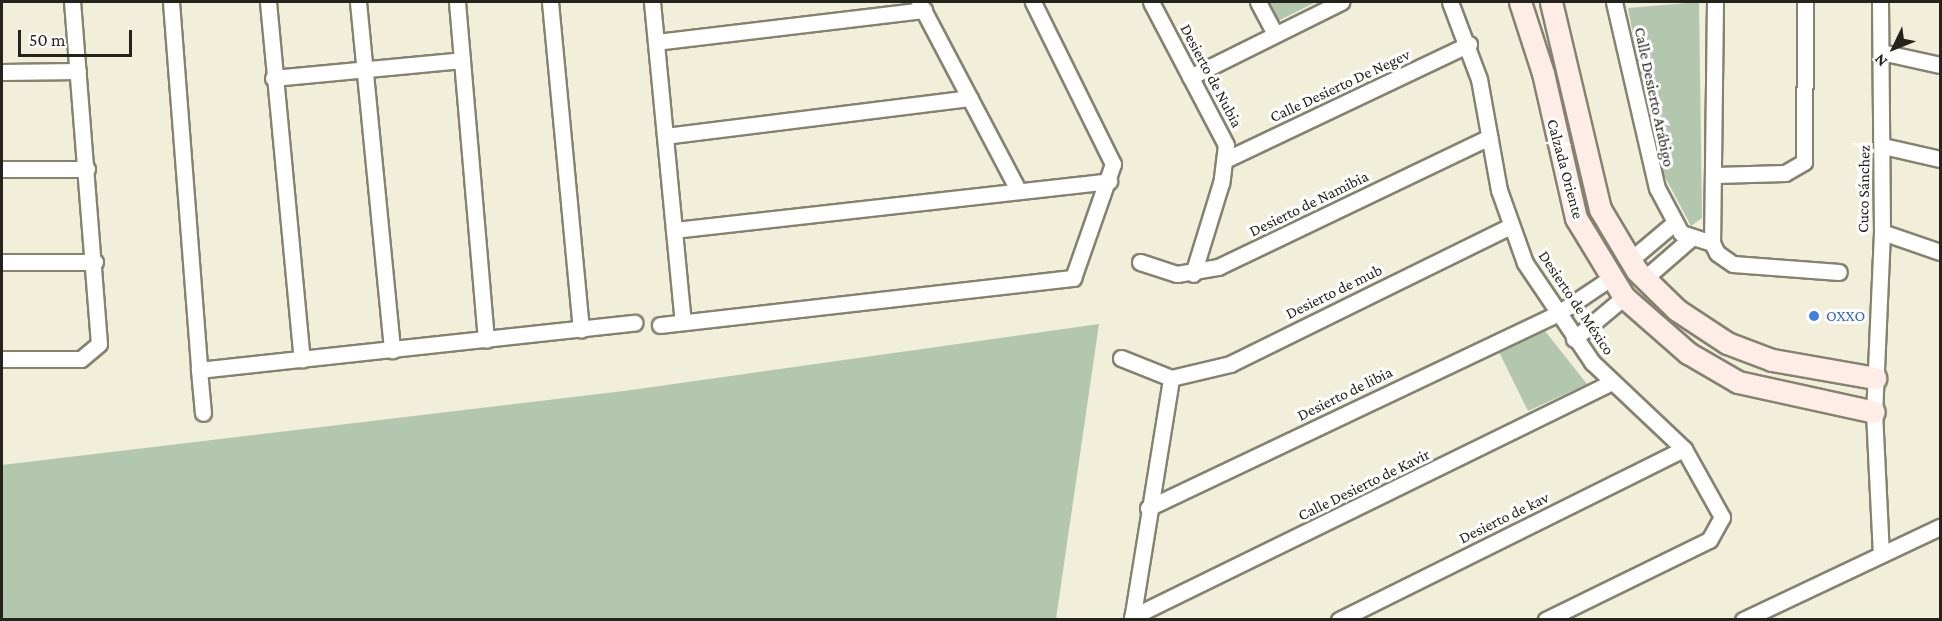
<!DOCTYPE html>
<html>
<head>
<meta charset="utf-8">
<style>
	body { margin:0 }
	#map { position:relative; width:1942px; height:621px; overflow:hidden; background:#f1eeda; font-family:"Crimson Pro",serif }
	div>[style] { position:absolute }
	.green>* { inset:0; background:#b3c7af }
	.roads { filter:drop-shadow(2px 0 #858270) drop-shadow(-2px 0 #858270) drop-shadow(0 2px #858270) drop-shadow(0 -2px #858270) }
	.street>* { height:15px; margin:-7.5px; padding:0 7.5px; transform-origin:7.5px; border-radius:7.5px; background:#fff }
	.secondary>* { height:21px; margin:-10.5px; padding:0 10.5px; transform-origin:10.5px; border-radius:10.5px; background:#feede7 }
	.dots>* { width:16px; height:16px; translate:-50% -50%; box-sizing:border-box; border:3px solid #fff; border-radius:50% }
	span { translate:-50% -50%; white-space:nowrap; text-align:center; line-height:1.15; -webkit-text-stroke:6px #fff; paint-order:stroke }
	.street-label { font-size:16px; color:#24231c }
	.shop-label { font-size:16px; color:#366cbe }
	.left { translate:0 -50%; text-align:left }
	.frame { position:absolute; inset:0; border:3px solid #24231c; pointer-events:none }
	.north { position:absolute; left:1864px; top:18px; width:60px; height:60px; -webkit-text-stroke:4px #fff; paint-order:stroke; rotate:227deg; font-size:16px; font-weight:700; line-height:24px; text-align:center; color:#24231c }
	.north::after { content:''; display:block; margin:auto; width:21px; height:27px; background:#24231c; clip-path:polygon(50% 0,100% 100%,50% 72%,0 100%) }
	.scale { position:absolute; left:18px; top:30px; width:114px; height:27px; box-sizing:border-box; border:3px solid #24231c; border-top:0; padding-left:8px; font-size:18px; line-height:21px; white-space:nowrap; color:#24231c; -webkit-text-stroke:4px #fff; paint-order:stroke }
</style>
</head>
<body>
<div id="map">
	<div class="green">
		<div style="clip-path:polygon(1268px 2px,1316px 2px,1278px 21px)"></div>
		<div style="clip-path:polygon(1699px 2px,1702px 218px,1691px 226px,1656px 160px,1628px 8px)"></div>
		<div style="clip-path:polygon(1099px 324px,1056px 619px,2px 619px,2px 465px,624px 391px)"></div>
		<div style="clip-path:polygon(1545px 331px,1587px 384px,1528px 411px,1499px 352px)"></div>
	</div>
	<div class="roads">
		<div class="street">
			<div style="left:171px;top:2px;width:369px;rotate:85.6deg"></div>
			<div style="left:199px;top:370px;width:438px;rotate:-6.2deg"></div>
			<div style="left:268px;top:2px;width:359px;rotate:84.6deg"></div>
			<div style="left:358px;top:2px;width:350px;rotate:84.4deg"></div>
			<div style="left:457px;top:2px;width:339px;rotate:85.1deg"></div>
			<div style="left:550px;top:2px;width:329px;rotate:84.6deg"></div>
			<div style="left:652px;top:2px;width:321px;rotate:84.5deg"></div>
			<div style="left:919px;top:2px;width:210px;rotate:62.2deg"></div>
			<div style="left:1151px;top:2px;width:161px;rotate:62.3deg"></div>
			<div style="left:1226px;top:145px;width:38px;rotate:97deg"></div>
			<div style="left:1221px;top:183px;width:95px;rotate:107.1deg"></div>
			<div style="left:1258px;top:2px;width:36px;rotate:62deg"></div>
			<div style="left:1450px;top:2px;width:82px;rotate:69.4deg"></div>
			<div style="left:1479px;top:79px;width:113px;rotate:79.8deg"></div>
			<div style="left:1499px;top:190px;width:77px;rotate:70.4deg"></div>
			<div style="left:1525px;top:263px;width:120px;rotate:55.9deg"></div>
			<div style="left:1592px;top:362px;width:127px;rotate:43.4deg"></div>
			<div style="left:1684px;top:449px;width:78px;rotate:60.8deg"></div>
			<div style="left:1722px;top:517px;width:26px;rotate:119deg"></div>
			<div style="left:1709px;top:540px;width:182px;rotate:153.9deg"></div>
			<div style="left:1614px;top:2px;width:191px;rotate:77deg"></div>
			<div style="left:1657px;top:188px;width:51px;rotate:61.9deg"></div>
			<div style="left:1681px;top:233px;width:33px;rotate:18deg"></div>
			<div style="left:1715px;top:2px;width:241px;rotate:90.7deg"></div>
			<div style="left:1712px;top:243px;width:11px;rotate:63deg"></div>
			<div style="left:1717px;top:253px;width:19px;rotate:35deg"></div>
			<div style="left:1733px;top:264px;width:106px;rotate:4.3deg"></div>
			<div style="left:1880px;top:2px;width:230px;rotate:89.5deg"></div>
			<div style="left:1882px;top:232px;width:180px;rotate:92.5deg"></div>
			<div style="left:1874px;top:412px;width:143px;rotate:87.2deg"></div>
			<div style="left:656px;top:42px;width:270px;rotate:-6.8deg"></div>
			<div style="left:1881px;top:52px;width:60px;rotate:12.4deg"></div>
			<div style="left:2px;top:72px;width:76px;rotate:-0.8deg"></div>
			<div style="left:1190px;top:77px;width:169px;rotate:-26.4deg"></div>
			<div style="left:273px;top:78px;width:190px;rotate:-5.4deg"></div>
			<div style="left:665px;top:136px;width:307px;rotate:-7.1deg"></div>
			<div style="left:1883px;top:146px;width:58px;rotate:12.8deg"></div>
			<div style="left:1227px;top:159px;width:268px;rotate:-25.4deg"></div>
			<div style="left:2px;top:169px;width:85px"></div>
			<div style="left:1715px;top:175px;width:70px;rotate:-1.6deg"></div>
			<div style="left:1785px;top:173px;width:22px;rotate:-30deg"></div>
			<div style="left:1804px;top:162px;width:160px;rotate:-89.6deg"></div>
			<div style="left:674px;top:230px;width:438px;rotate:-6.4deg"></div>
			<div style="left:1882px;top:232px;width:61px;rotate:19deg"></div>
			<div style="left:1629px;top:261px;width:57px;rotate:-40.1deg"></div>
			<div style="left:2px;top:262px;width:93px"></div>
			<div style="left:1140px;top:262px;width:39px;rotate:18deg"></div>
			<div style="left:1177px;top:274px;width:42px;rotate:-9.7deg"></div>
			<div style="left:1218px;top:267px;width:301px;rotate:-25.6deg"></div>
			<div style="left:1644px;top:279px;width:61px;rotate:-41deg"></div>
			<div style="left:660px;top:325px;width:416px;rotate:-6.5deg"></div>
			<div style="left:1073px;top:278px;width:121px;rotate:-70.7deg"></div>
			<div style="left:1113px;top:164px;width:181px;rotate:-116.3deg"></div>
			<div style="left:1574px;top:339px;width:65px;rotate:-40deg"></div>
			<div style="left:1121px;top:358px;width:54px;rotate:21.8deg"></div>
			<div style="left:1171px;top:378px;width:61px;rotate:-13.3deg"></div>
			<div style="left:1230px;top:364px;width:311px;rotate:-26.2deg"></div>
			<div style="left:2px;top:359px;width:79px"></div>
			<div style="left:81px;top:359px;width:23px;rotate:-40deg"></div>
			<div style="left:99px;top:344px;width:343px;rotate:-94.5deg"></div>
			<div style="left:199px;top:370px;width:43px;rotate:84.7deg"></div>
			<div style="left:1148px;top:508px;width:453px;rotate:-25.4deg"></div>
			<div style="left:1557px;top:314px;width:63px;rotate:-33.9deg"></div>
			<div style="left:1132px;top:617px;width:532px;rotate:-26.08deg"></div>
			<div style="left:1132px;top:620px;width:245px;rotate:-80.8deg"></div>
			<div style="left:1339px;top:620px;width:385px;rotate:-26.4deg"></div>
			<div style="left:1743px;top:620px;width:218px;rotate:-25.3deg"></div>
		</div>
		<div class="secondary">
			<div style="left:1520px;top:2px;width:75px;rotate:72.1deg"></div>
			<div style="left:1543px;top:73px;width:149px;rotate:77.2deg"></div>
			<div style="left:1576px;top:218px;width:92px;rotate:58.7deg"></div>
			<div style="left:1624px;top:297px;width:85px;rotate:41.2deg"></div>
			<div style="left:1688px;top:353px;width:58px;rotate:30.1deg"></div>
			<div style="left:1738px;top:382px;width:139px;rotate:12.4deg"></div>
			<div style="left:1551px;top:2px;width:213px;rotate:76.7deg"></div>
			<div style="left:1600px;top:209px;width:72px;rotate:59.2deg"></div>
			<div style="left:1637px;top:271px;width:56px;rotate:44.3deg"></div>
			<div style="left:1677px;top:310px;width:60px;rotate:33.4deg"></div>
			<div style="left:1727px;top:343px;width:48px;rotate:20.7deg"></div>
			<div style="left:1772px;top:360px;width:105px;rotate:9.9deg"></div>
		</div>
	</div>
	<div class="dots">
		<div style="left:1814px;top:316px;background:#3f7fe0"></div>
	</div>
	<div class="street-label">
		<span style="left:1211px;top:76px;rotate:62deg">Desierto de Nubia</span>
		<span style="left:1340px;top:86px;rotate:-25deg">Calle Desierto De Negev</span>
		<span style="left:1654px;top:97px;rotate:78deg">Calle Desierto Arábigo</span>
		<span style="left:1565px;top:169px;rotate:75deg">Calzada Oriente</span>
		<span style="left:1864px;top:189px;rotate:-89deg">Cuco Sánchez</span>
		<span style="left:1309px;top:204px;rotate:-26deg">Desierto de Namibia</span>
		<span style="left:1334px;top:292px;rotate:-26deg">Desierto de mub</span>
		<span style="left:1576px;top:303px;rotate:56deg">Desierto de México</span>
		<span style="left:1345px;top:394px;rotate:-26deg">Desierto de libia</span>
		<span style="left:1364px;top:485px;rotate:-26deg">Calle Desierto de Kavir</span>
		<span style="left:1504px;top:518px;rotate:-26deg">Desierto de kav</span>
	</div>
	<div class="shop-label">
		<span class="left" style="left:1826px;top:316px">OXXO</span>
	</div>
	<div class="frame"></div>
	<div class="north">N</div>
	<div class="scale">50 m</div>
</div>
</body>
</html>
